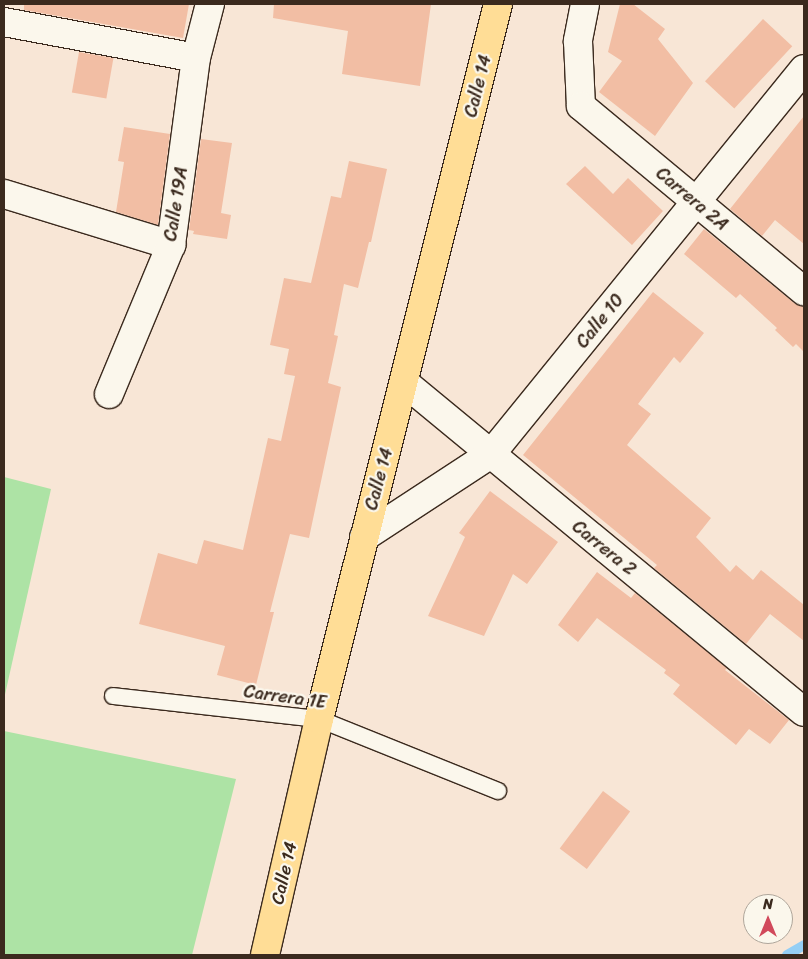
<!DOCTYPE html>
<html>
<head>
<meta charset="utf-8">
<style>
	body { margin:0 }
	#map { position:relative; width:808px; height:959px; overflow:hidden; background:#f8e6d6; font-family:Sriracha,sans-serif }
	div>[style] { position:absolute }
	.green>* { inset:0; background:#ade3a5 }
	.stream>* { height:10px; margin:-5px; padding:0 5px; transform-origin:5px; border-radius:5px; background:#95cff5 }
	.building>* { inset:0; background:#f2bea4; transform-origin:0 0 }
	.roads { filter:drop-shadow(1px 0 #3b2a1e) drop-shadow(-1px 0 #3b2a1e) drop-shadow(0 1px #3b2a1e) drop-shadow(0 -1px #3b2a1e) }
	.service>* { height:16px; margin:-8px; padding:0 8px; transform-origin:8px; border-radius:8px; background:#fbf7ec }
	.minor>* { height:28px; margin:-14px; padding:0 14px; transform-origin:14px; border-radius:14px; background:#fbf7ec }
	.trunk>* { height:28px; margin:-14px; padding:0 14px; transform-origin:14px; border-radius:14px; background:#ffdd96 }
	span { translate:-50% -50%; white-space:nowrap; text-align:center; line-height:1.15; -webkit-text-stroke:4.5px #fbf7ec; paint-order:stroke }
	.street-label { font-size:18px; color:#3b2a1e }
	.frame { position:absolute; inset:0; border:5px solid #3b2a1e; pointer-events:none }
	.north { position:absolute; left:743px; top:894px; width:50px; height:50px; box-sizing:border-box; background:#fbf7ec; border:1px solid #aea59a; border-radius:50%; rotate:0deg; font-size:14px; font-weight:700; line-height:20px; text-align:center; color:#3b2a1e }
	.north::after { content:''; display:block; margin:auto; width:18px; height:22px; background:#d1495b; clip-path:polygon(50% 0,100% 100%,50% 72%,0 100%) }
</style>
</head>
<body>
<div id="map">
	<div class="green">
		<div style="clip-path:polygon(4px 477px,51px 489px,4px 699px)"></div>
		<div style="clip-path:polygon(4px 731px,236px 779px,192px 955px,4px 955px)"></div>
	</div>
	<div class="stream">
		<div style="left:787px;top:955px;width:20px;rotate:-30deg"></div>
	</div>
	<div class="building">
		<div style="clip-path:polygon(24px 4px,189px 4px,183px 38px,24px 10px)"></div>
		<div style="clip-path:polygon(274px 4px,431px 4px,420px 86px,342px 74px,348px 31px,273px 18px)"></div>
		<div style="clip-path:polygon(620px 4px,633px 4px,665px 29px,658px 39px,693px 83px,655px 136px,599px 92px,622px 61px,608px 52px)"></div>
		<div style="left:763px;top:19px;width:40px;height:85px;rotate:43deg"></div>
		<div style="left:79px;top:52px;width:35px;height:41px;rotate:10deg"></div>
		<div style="clip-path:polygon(804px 116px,804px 244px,775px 220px,762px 236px,730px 209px)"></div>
		<div style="clip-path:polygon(124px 127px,170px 134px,158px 225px,116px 212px,124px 162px,118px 161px)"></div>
		<div style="clip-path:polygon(201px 139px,232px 143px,221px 213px,231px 215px,227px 239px,193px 234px,194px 231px,189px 230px)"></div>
		<div style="clip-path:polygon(349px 161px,387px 169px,371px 242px,369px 242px,358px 288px,344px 284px,334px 335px,338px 336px,328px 383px,341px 387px,309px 538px,290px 534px,270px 612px,274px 612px,256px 685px,217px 675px,225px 646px,139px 624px,158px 553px,197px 564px,204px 540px,243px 550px,268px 438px,281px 441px,295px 376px,284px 374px,289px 349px,270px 345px,284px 278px,311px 283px,331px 196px,341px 198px)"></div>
		<div style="clip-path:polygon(585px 166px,613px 194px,628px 178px,663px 211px,632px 245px,566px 184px)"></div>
		<div style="clip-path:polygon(704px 229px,794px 303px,804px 306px,804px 352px,796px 344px,793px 347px,775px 330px,777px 328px,740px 294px,736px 298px,684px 254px)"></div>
		<div style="clip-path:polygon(653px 292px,704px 333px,680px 363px,674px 357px,638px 404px,651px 414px,627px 445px,711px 518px,696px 537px,730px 572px,736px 565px,753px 580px,761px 570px,804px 605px,804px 641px,770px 614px,746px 644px,654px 568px,657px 565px,523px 455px)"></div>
		<div style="clip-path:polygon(490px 491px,558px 542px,527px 584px,513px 574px,484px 636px,428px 616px,465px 537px,459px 533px)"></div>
		<div style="clip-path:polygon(597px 572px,631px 598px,635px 593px,727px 668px,725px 670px,789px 720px,770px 744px,749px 729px,736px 745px,673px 694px,680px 685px,664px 673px,666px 670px,597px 618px,578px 642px,558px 625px)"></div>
		<div style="left:603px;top:791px;width:34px;height:72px;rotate:37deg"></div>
	</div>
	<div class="roads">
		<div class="service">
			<div style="left:113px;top:696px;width:207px;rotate:6.4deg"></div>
			<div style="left:319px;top:719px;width:193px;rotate:21.9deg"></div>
		</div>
		<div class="minor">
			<div style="left:585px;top:4px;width:38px;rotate:101deg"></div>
			<div style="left:578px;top:41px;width:65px;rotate:87.4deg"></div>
			<div style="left:581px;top:106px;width:290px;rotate:39.7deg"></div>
			<div style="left:4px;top:22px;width:195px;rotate:10.6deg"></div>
			<div style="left:4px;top:194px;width:175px;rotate:17deg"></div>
			<div style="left:405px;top:383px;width:517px;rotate:39.51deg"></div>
			<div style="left:109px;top:394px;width:161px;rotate:-67.4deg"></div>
			<div style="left:171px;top:245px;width:189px;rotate:-82.4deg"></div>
			<div style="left:196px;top:58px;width:56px;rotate:-75.5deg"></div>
			<div style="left:364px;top:537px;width:152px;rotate:-33.2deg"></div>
			<div style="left:491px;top:454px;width:496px;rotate:-50.9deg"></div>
		</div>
		<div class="trunk">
			<div style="left:265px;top:955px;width:242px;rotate:-77.1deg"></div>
			<div style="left:319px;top:719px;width:737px;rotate:-75.94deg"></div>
		</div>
	</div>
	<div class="street-label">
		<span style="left:478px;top:86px;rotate:-76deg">Calle 14</span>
		<span style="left:692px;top:199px;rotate:40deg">Carrera 2A</span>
		<span style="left:176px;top:204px;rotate:-81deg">Calle 19A</span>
		<span style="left:600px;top:321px;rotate:-51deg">Calle 10</span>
		<span style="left:379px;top:479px;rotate:-75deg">Calle 14</span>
		<span style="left:604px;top:548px;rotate:39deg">Carrera 2</span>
		<span style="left:285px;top:697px;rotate:8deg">Carrera 1E</span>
		<span style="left:284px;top:873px;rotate:-77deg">Calle 14</span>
	</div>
	<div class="frame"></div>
	<div class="north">N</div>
</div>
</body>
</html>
